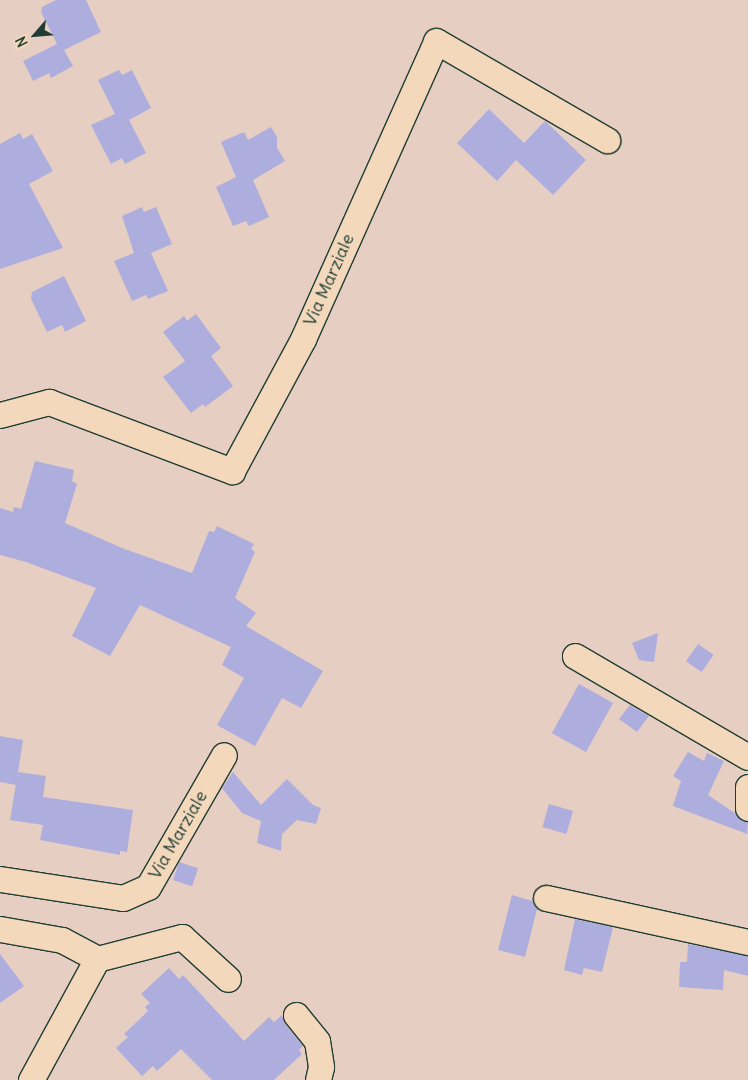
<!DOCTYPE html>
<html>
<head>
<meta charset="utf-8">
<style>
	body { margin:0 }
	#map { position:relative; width:748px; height:1080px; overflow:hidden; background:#e6cfc2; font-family:Delius,sans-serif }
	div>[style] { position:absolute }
	.building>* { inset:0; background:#adadde; transform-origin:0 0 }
	.roads { filter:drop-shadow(1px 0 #1f3d34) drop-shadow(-1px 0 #1f3d34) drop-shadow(0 1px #1f3d34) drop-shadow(0 -1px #1f3d34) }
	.minor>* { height:25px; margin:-12.5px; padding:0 12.5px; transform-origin:12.5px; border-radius:12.5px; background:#f4d8bb }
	span { translate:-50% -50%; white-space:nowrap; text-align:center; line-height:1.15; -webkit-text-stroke:4.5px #f4d8bb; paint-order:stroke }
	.street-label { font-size:18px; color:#1f3d34 }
	.north { position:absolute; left:10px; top:10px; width:50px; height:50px; -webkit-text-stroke:4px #f4d8bb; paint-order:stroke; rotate:243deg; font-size:14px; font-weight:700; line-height:20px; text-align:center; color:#1f3d34 }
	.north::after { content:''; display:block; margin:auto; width:18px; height:22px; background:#1f3d34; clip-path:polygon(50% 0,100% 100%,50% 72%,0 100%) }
</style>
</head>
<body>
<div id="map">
	<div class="building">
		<div style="clip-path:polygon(56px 0,86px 0,101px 32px,64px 50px,73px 66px,51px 78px,49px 73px,33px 81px,23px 61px,57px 44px,41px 12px,42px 7px)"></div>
		<div style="clip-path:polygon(119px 70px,122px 75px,132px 70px,151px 108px,129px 120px,146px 153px,125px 164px,122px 158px,111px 164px,91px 125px,115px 114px,98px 80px)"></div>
		<div style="clip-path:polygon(489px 109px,524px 143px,545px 121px,586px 160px,553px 195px,516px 160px,497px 181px,457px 143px)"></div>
		<div style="clip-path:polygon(271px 127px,277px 137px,277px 148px,285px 161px,253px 180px,269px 217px,249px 226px,246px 221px,233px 226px,216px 187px,236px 177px,221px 142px,244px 132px,248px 140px)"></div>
		<div style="clip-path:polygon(20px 133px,23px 139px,32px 134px,53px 171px,29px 184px,63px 248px,0 269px,0 144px)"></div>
		<div style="clip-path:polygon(142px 207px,144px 212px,156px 207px,172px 244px,151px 253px,168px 291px,148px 299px,146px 295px,132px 301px,114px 261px,134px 253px,122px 216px)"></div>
		<div style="clip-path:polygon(64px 276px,86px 321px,65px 332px,62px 325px,47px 332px,31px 299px,32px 292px)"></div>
		<div style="clip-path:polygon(196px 314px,221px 348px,211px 356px,233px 386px,205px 407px,203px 404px,191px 413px,163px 377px,185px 361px,163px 332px,184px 316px,187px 321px)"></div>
		<div style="clip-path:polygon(35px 461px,74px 470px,72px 481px,77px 484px,65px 523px,122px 548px,192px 573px,209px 531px,214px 532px,217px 526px,254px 544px,251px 549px,255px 552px,235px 598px,256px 613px,246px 626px,323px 671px,301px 708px,282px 698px,255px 746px,217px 725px,244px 678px,222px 665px,231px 647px,140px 605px,110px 656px,72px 636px,96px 588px,26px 562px,0 555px,0 508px,13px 512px,14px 507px,21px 509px)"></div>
		<div style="clip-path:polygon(658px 633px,654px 662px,639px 660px,632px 643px)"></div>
		<div style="left:698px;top:644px;width:19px;height:21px;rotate:35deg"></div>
		<div style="left:579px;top:684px;width:39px;height:56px;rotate:29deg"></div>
		<div style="clip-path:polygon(630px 705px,649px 716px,637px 732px,619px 719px)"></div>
		<div style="clip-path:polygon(0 736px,23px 740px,16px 785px,0 782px)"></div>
		<div style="clip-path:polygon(688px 752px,704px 761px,707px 753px,724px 761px,708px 795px,748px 822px,747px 834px,673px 806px,681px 781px,673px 776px)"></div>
		<div style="clip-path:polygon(18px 772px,46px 776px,43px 797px,133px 810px,127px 852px,120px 851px,120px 855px,40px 840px,43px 825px,10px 820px)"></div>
		<div style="clip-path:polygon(233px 772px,261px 805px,287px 779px,313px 805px,321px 808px,316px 824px,297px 820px,282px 834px,281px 851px,257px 843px,261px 821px,242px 813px,222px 788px)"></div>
		<div style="left:549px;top:804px;width:25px;height:24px;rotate:16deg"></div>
		<div style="left:179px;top:862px;width:20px;height:19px;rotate:18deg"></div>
		<div style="clip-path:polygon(512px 895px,532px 901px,537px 909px,525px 957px,498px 950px)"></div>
		<div style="clip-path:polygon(575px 919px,613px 927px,602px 972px,584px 968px,582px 975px,564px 970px)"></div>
		<div style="clip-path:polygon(688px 944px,748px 956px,748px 976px,724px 970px,723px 990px,679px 987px,680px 962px,687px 962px)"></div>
		<div style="clip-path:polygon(0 954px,24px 986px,0 1003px)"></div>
		<div style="clip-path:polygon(169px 968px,179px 979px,183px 975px,244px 1041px,269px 1017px,274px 1022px,282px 1015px,285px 1024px,303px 1046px,299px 1050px,302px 1054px,274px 1080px,212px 1080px,181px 1049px,157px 1071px,153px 1066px,142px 1076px,116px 1048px,128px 1037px,124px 1034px,148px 1011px,145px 1007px,150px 1003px,141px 994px)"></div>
	</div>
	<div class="roads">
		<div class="minor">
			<div style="left:0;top:415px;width:51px;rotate:-14.9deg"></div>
			<div style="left:49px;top:402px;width:196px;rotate:20.7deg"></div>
			<div style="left:232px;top:471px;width:150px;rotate:-61.7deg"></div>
			<div style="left:303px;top:339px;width:326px;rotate:-65.9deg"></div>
			<div style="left:436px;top:41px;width:198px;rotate:30.1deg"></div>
			<div style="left:575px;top:656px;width:200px;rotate:30.3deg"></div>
			<div style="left:748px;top:787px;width:21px;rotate:90deg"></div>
			<div style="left:0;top:879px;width:124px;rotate:8.8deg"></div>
			<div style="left:123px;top:898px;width:27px;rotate:-24deg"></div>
			<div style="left:148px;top:887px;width:152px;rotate:-60.1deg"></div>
			<div style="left:546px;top:898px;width:207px;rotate:12.3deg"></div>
			<div style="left:0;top:929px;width:63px;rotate:10.1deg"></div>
			<div style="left:62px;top:940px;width:40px;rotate:28deg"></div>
			<div style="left:296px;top:1015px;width:33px;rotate:51deg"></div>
			<div style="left:317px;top:1041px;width:26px;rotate:81deg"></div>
			<div style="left:321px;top:1067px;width:13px;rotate:103deg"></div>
			<div style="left:31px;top:1080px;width:138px;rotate:-61.4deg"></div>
			<div style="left:97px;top:959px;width:88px;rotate:-14.5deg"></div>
			<div style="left:182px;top:937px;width:62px;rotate:42.4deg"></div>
		</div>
	</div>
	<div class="street-label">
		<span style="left:329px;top:280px;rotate:-66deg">Via Marziale</span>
		<span style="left:178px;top:835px;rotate:-60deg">Via Marziale</span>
	</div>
	<div class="north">N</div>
</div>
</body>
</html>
